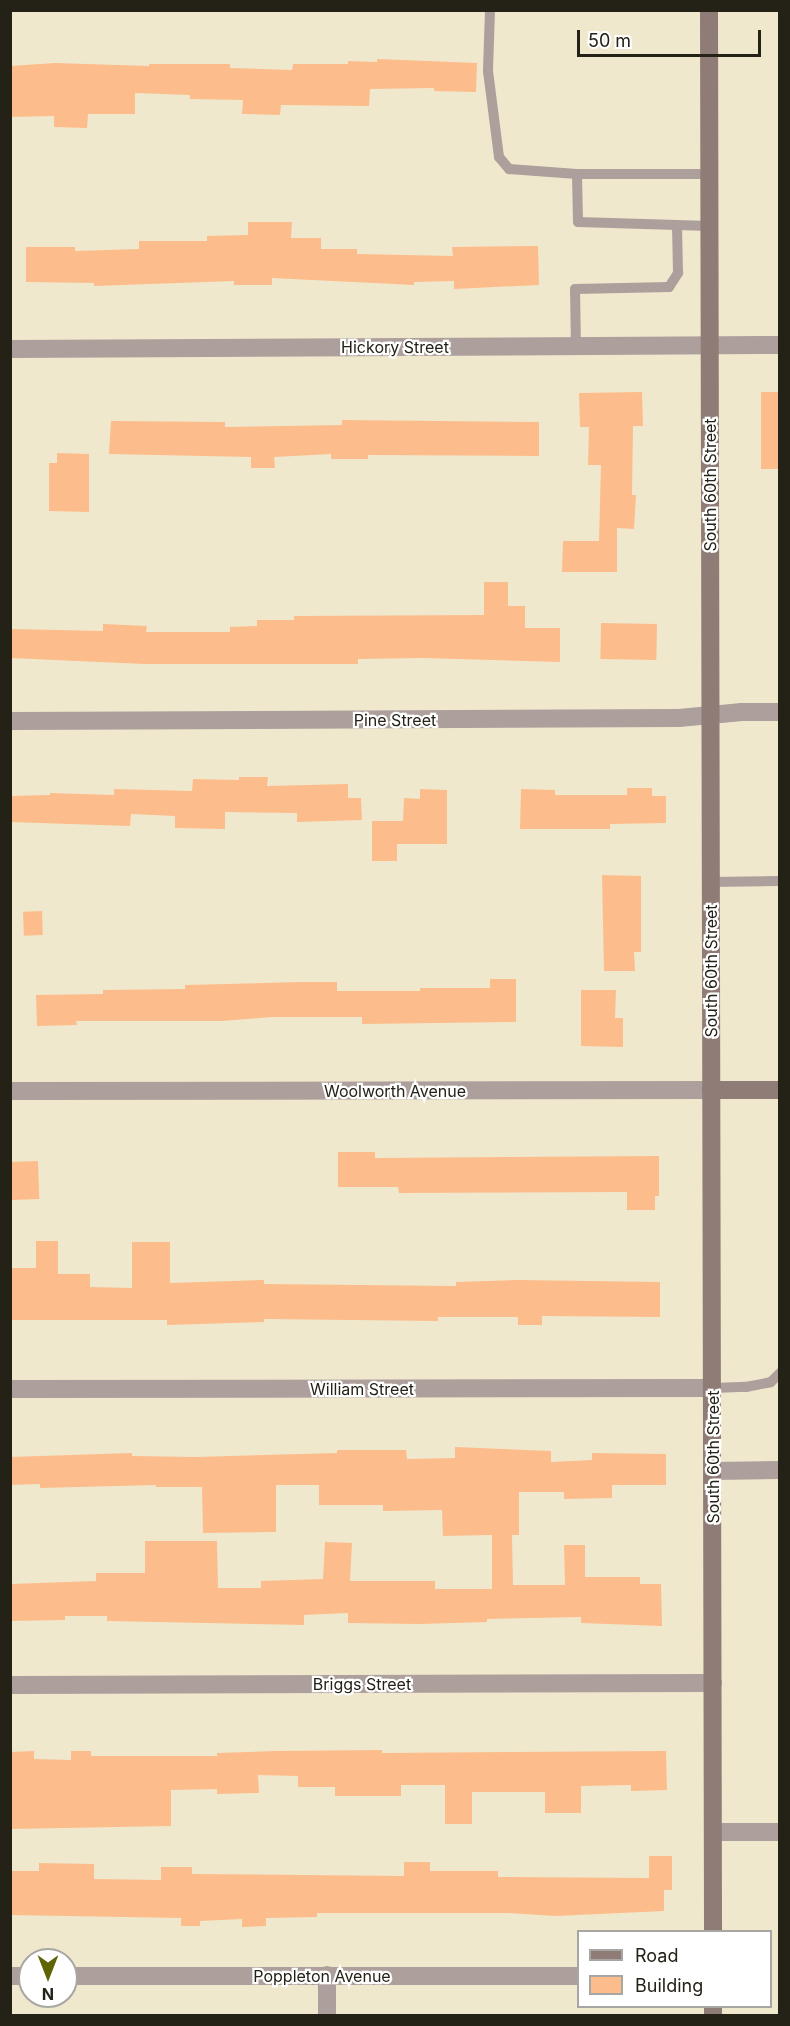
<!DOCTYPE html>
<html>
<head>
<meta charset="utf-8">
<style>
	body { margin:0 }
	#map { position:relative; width:790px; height:2026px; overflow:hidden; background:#f0e8cd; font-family:Inter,sans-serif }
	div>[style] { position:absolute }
	.building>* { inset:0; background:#fdbc8b; transform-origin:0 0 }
	.lane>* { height:10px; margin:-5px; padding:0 5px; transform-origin:5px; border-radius:5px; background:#ac9f9c }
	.street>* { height:18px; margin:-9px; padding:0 9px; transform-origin:9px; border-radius:9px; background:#ac9f9c }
	.secondary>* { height:18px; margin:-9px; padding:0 9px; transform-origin:9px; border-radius:9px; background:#8f7c77 }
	span { translate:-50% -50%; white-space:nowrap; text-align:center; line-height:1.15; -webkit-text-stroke:4.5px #fff; paint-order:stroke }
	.street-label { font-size:16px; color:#242117 }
	.frame { position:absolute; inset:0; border:12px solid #242117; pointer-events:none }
	.legend { position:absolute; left:577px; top:1930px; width:195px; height:78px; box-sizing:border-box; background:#fff; border:2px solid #a7a6a2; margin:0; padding:8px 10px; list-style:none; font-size:18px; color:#242117 }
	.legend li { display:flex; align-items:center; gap:12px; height:30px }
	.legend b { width:30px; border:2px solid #a7a6a2 }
	.north { position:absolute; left:18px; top:1948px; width:60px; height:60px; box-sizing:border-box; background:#fff; border:2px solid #a7a6a2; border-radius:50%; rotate:180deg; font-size:16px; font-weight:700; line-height:24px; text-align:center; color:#242117 }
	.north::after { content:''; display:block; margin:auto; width:21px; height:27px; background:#5e6401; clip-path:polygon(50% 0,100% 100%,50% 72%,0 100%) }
	.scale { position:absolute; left:577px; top:30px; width:184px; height:27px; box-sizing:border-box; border:3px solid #242117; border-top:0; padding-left:8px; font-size:18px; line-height:21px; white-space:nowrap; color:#242117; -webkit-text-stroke:4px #fff; paint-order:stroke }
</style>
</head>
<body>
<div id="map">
	<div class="building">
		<div style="clip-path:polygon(377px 59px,477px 63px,476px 92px,434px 91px,434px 88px,370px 89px,369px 106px,281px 105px,280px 115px,242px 114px,243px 100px,190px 99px,190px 95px,135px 93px,135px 114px,88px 114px,87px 128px,54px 127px,54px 116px,10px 117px,10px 66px,55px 63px,149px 66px,149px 64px,230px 64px,230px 68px,292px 70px,293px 64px,348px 64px,348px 61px,377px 62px)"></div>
		<div style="clip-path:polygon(248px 222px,292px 222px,291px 238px,321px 238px,321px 249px,357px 249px,357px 254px,453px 256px,452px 247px,538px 246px,539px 285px,454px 289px,454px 281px,414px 282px,414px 285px,272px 278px,272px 285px,234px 285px,234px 281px,94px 286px,94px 283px,26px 282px,26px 247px,75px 247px,75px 251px,139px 249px,139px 241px,207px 241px,207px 236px,248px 235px)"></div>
		<div style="clip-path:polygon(642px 392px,643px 426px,633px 426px,632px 495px,636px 495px,634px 529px,617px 528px,617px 572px,562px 572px,563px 541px,599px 541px,601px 465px,588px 465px,589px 427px,580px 427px,579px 393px)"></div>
		<div style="left:761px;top:392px;width:19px;height:77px"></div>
		<div style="clip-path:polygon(342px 420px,539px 422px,539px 456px,368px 455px,368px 459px,331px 459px,331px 454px,274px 457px,275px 468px,251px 468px,251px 457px,109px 454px,111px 421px,225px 422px,225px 427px,342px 425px)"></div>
		<div style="clip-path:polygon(57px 453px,89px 454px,89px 512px,49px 511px,49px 463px,57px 463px)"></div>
		<div style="clip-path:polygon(484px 582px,508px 582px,508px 606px,525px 606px,525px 628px,560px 628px,560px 662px,423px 658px,358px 659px,358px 664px,145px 664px,10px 658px,10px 629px,103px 631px,103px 624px,147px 626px,146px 632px,230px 632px,230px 627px,257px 626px,257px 620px,294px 620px,294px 616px,484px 615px)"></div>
		<div style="left:601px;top:623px;width:56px;height:36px;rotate:1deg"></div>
		<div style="clip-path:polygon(239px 777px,268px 777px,267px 786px,348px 784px,348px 798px,361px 798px,362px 820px,297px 822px,297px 813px,225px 812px,225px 829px,175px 828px,175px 816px,131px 814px,130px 826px,10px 822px,10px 796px,50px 795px,50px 793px,114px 795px,114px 789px,192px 791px,193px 779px,239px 780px)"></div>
		<div style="clip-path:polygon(627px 788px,652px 788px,652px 796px,666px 796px,666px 823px,610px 824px,610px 829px,520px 829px,521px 789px,555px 790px,555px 795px,627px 795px)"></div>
		<div style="clip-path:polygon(420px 789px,447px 790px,447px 844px,397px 844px,397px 861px,372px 861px,372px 821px,403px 821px,404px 798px,420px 799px)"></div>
		<div style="clip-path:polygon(602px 875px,641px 876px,641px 952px,634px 952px,635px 971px,604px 971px)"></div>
		<div style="left:42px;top:911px;width:24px;height:19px;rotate:88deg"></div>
		<div style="clip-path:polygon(490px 979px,516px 979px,516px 1022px,362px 1024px,362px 1017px,272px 1017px,222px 1021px,76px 1021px,77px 1025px,37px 1026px,36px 995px,103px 994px,103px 990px,185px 989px,185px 985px,300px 982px,337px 982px,337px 991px,420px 991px,420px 988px,490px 988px)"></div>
		<div style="clip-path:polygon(581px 990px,616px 990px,615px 1018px,623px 1018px,623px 1047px,581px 1046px)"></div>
		<div style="clip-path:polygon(338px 1152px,375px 1152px,375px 1158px,659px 1156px,659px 1196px,655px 1196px,655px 1210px,627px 1210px,627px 1192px,399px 1193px,398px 1187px,338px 1187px)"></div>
		<div style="left:38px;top:1161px;width:38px;height:28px;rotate:88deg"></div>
		<div style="clip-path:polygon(36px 1241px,58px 1241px,58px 1274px,90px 1274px,90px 1287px,132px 1288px,132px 1242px,170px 1242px,170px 1283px,264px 1280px,264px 1284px,456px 1286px,456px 1282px,518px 1280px,660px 1282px,660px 1317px,542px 1316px,542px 1325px,518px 1325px,518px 1317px,438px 1317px,438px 1321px,264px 1319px,264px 1322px,167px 1325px,167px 1320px,10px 1320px,10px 1268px,36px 1268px)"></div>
		<div style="clip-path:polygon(455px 1447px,551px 1451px,551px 1462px,592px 1460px,592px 1453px,666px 1454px,666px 1485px,612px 1485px,612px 1498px,564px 1499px,564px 1492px,519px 1492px,519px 1535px,512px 1535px,513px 1585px,565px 1585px,564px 1545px,585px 1545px,585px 1577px,640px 1577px,640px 1584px,661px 1584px,662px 1626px,581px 1623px,581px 1617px,487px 1619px,487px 1622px,419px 1624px,348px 1623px,348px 1613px,304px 1615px,304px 1625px,107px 1621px,107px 1616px,65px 1616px,65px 1620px,10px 1621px,10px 1584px,96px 1581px,96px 1573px,145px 1573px,145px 1541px,217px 1541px,218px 1588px,261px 1588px,261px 1581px,323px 1579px,325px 1542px,352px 1543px,350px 1581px,435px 1581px,435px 1589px,492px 1589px,492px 1535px,443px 1536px,442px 1510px,383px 1511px,383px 1505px,319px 1505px,319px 1485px,276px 1485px,276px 1532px,203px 1533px,202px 1487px,156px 1487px,156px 1485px,40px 1488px,40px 1484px,10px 1485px,10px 1457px,132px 1453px,132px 1456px,195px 1457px,337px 1453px,337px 1450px,406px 1450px,407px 1459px,455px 1458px)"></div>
		<div style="clip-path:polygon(382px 1750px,382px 1753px,666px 1751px,667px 1790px,631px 1791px,631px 1785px,581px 1786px,581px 1813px,545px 1813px,545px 1792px,472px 1792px,472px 1824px,445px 1824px,445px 1785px,401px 1785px,401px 1796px,335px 1796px,335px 1787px,298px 1787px,298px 1776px,258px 1775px,259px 1793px,217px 1794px,217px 1789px,171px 1790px,171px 1826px,10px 1829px,10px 1752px,34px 1751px,34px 1759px,71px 1760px,71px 1751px,91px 1751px,91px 1756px,217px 1756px,217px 1753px,276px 1751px)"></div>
		<div style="clip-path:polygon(649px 1856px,672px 1856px,672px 1890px,664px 1890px,664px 1911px,556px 1916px,506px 1913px,317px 1913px,317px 1917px,266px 1918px,266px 1926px,242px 1927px,242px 1919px,200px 1921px,200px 1926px,181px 1926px,181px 1918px,10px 1915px,10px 1871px,39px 1871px,39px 1863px,94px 1864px,94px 1879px,161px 1880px,161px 1867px,192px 1867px,192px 1874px,404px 1876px,404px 1862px,430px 1862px,430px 1871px,498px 1871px,498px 1877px,649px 1878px)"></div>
	</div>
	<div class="lane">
		<div style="left:490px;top:10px;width:61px;rotate:91.9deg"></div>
		<div style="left:488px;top:71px;width:87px;rotate:82.7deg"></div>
		<div style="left:499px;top:157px;width:16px;rotate:50deg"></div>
		<div style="left:509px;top:169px;width:68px;rotate:4.2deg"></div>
		<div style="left:710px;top:174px;width:133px;rotate:180deg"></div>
		<div style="left:577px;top:174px;width:48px;rotate:88.8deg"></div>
		<div style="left:578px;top:222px;width:132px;rotate:1.7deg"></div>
		<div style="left:576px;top:346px;width:57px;rotate:-91deg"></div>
		<div style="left:575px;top:289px;width:94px;rotate:-1.2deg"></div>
		<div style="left:669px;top:287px;width:17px;rotate:-57deg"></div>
		<div style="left:678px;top:273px;width:48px;rotate:-91.2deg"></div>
		<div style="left:711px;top:882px;width:69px;rotate:-0.8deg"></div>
		<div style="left:713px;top:1388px;width:33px;rotate:-2deg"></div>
		<div style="left:746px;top:1387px;width:25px;rotate:-11deg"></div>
		<div style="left:771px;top:1382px;width:13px;rotate:-45deg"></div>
	</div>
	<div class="street">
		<div style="left:10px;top:349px;width:770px;rotate:-0.3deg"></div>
		<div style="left:10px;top:721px;width:669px;rotate:-0.26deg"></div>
		<div style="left:679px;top:718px;width:63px;rotate:-5.4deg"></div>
		<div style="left:742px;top:712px;width:38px"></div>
		<div style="left:10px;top:1091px;width:701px;rotate:-0.08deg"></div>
		<div style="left:10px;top:1389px;width:703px;rotate:-0.08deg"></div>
		<div style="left:713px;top:1471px;width:67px;rotate:-0.9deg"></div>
		<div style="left:10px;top:1685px;width:703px;rotate:-0.16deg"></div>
		<div style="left:713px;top:1832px;width:67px"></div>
		<div style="left:327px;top:1975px;width:41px;rotate:90deg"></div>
		<div style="left:10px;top:1976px;width:20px"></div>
		<div style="left:66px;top:1976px;width:512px"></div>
	</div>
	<div class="secondary">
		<div style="left:709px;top:10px;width:1922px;rotate:89.88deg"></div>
		<div style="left:711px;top:1090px;width:69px"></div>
		<div style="left:713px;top:2006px;width:10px;rotate:90deg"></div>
	</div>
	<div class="street-label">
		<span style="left:395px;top:347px">Hickory Street</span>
		<span style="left:710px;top:485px;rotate:-90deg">South 60th Street</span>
		<span style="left:395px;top:720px">Pine Street</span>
		<span style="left:711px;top:971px;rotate:-90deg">South 60th Street</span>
		<span style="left:395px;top:1091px">Woolworth Avenue</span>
		<span style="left:362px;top:1389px">William Street</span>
		<span style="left:713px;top:1457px;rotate:-90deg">South 60th Street</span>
		<span style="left:362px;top:1684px">Briggs Street</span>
		<span style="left:322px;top:1976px">Poppleton Avenue</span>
	</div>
	<div class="frame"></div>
	<ul class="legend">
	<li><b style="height:8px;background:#8f7c77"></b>Road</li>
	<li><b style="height:16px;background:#fdbc8b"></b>Building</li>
	</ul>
	<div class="north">N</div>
	<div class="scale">50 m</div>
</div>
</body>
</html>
